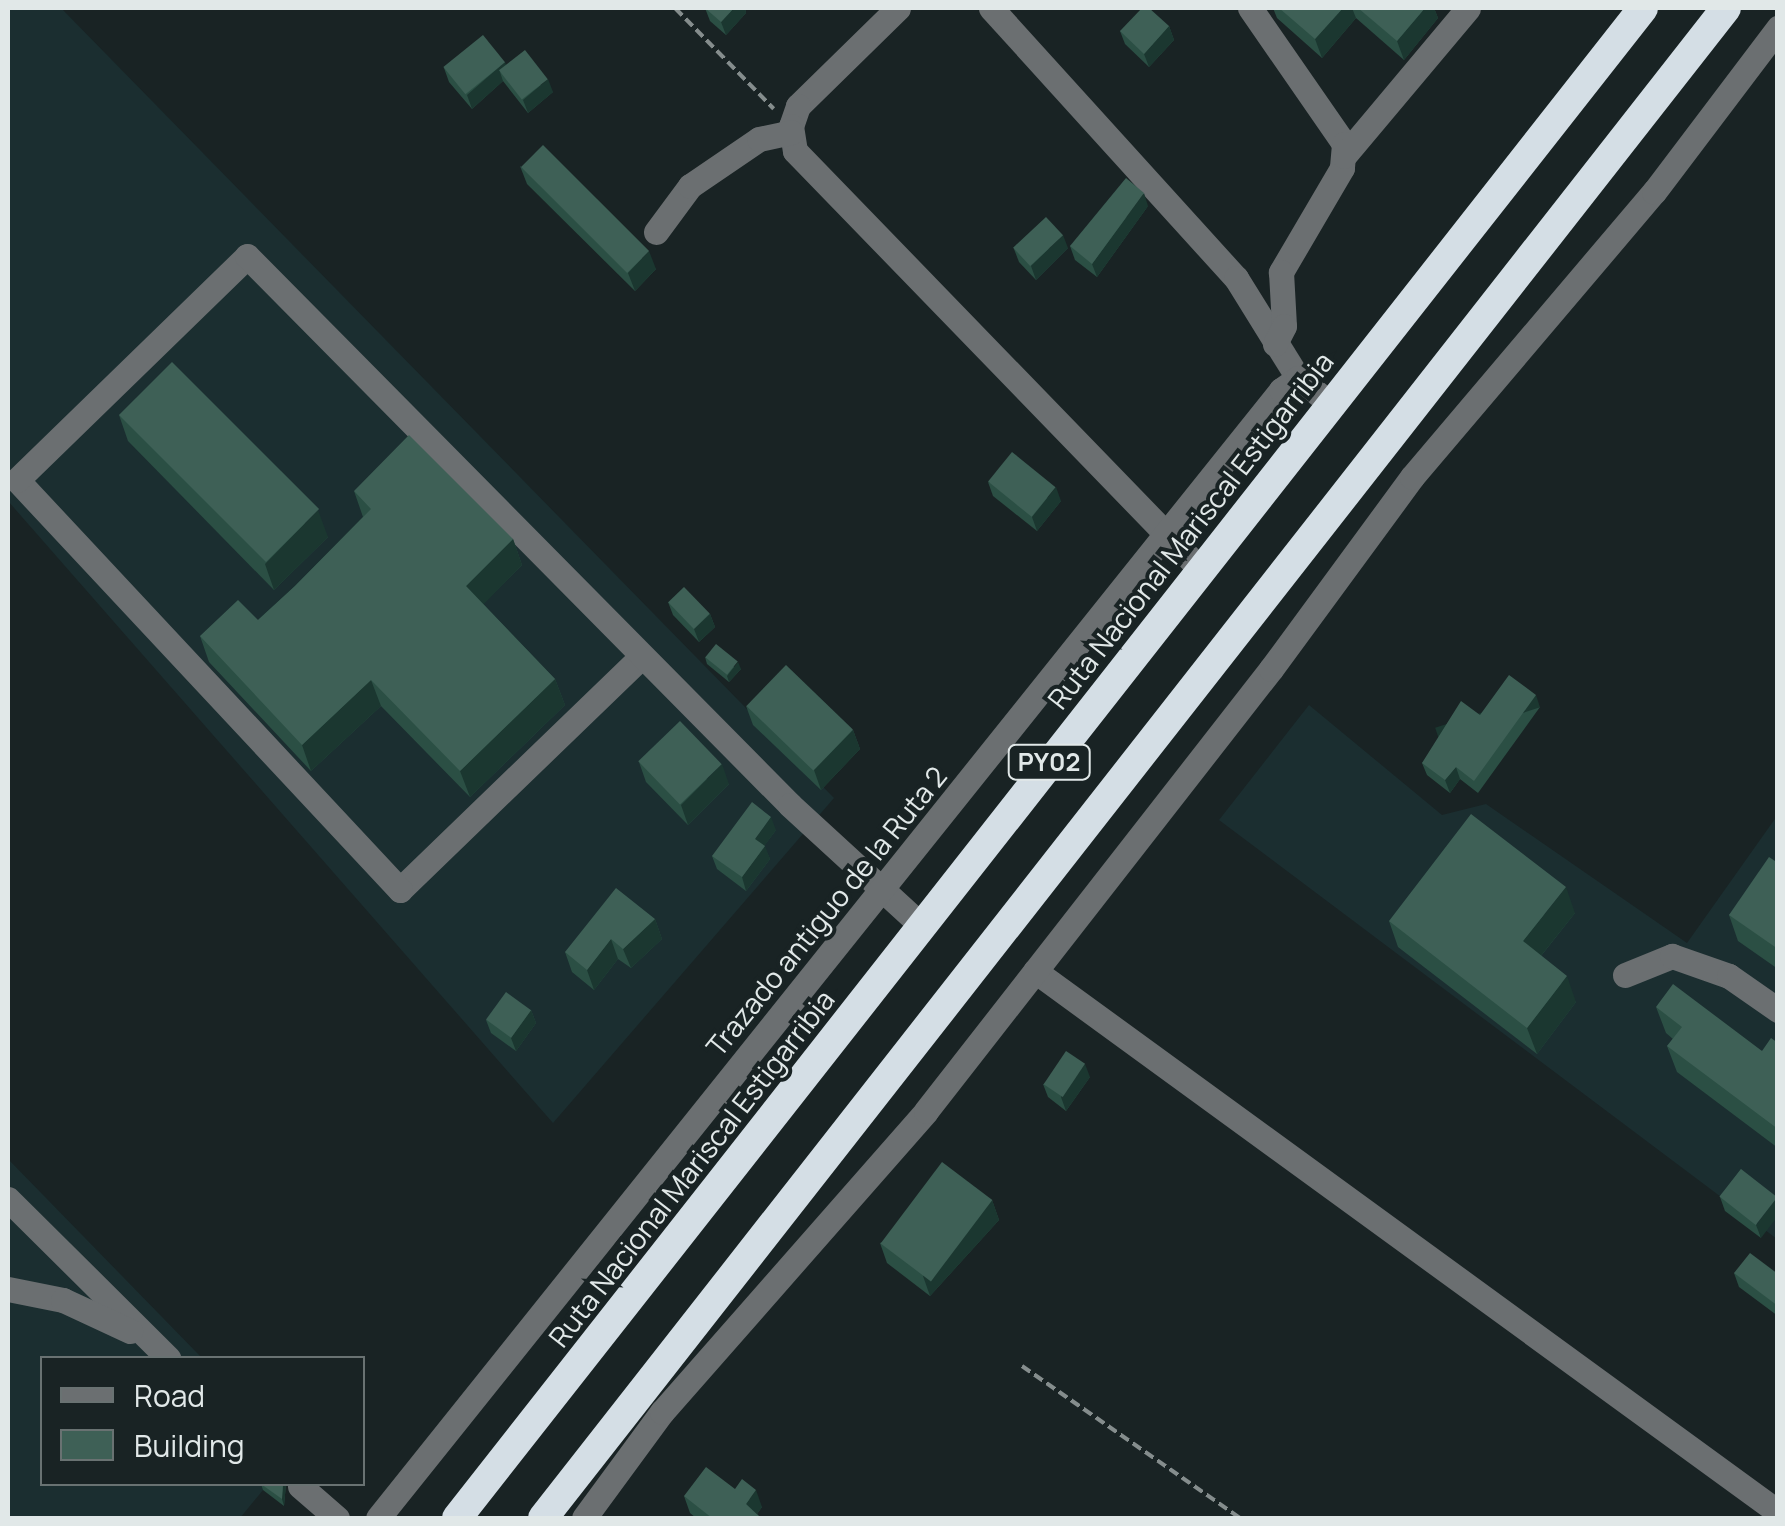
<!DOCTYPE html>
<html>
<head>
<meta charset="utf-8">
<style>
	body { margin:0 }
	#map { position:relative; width:1785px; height:1526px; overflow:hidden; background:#192324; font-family:Manrope,sans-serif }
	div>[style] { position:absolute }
	.built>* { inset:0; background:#1b2e30 }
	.path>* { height:4px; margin-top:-2px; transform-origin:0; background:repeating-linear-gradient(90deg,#858d8d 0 10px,transparent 0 15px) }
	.minor>* { height:25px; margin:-12.5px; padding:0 12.5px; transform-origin:12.5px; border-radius:12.5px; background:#6b6f71 }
	.highway>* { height:30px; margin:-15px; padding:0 15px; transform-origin:15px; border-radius:15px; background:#d4dee5 }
	.wall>* { inset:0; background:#2b4f44 }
	.shaded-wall>* { inset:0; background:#1b3730; transform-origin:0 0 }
	.building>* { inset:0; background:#3e6056; transform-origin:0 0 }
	span { translate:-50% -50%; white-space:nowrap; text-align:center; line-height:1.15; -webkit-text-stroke:8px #192324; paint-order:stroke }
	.shield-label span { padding:2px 8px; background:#192324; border:2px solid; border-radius:8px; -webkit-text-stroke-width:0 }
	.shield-label { font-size:25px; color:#e1e8e8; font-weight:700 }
	.street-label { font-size:28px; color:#e1e8e8 }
	.frame { position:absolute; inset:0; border:10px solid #e1e8e8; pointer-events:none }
	.legend { position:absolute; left:40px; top:1356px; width:325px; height:130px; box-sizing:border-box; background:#192324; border:2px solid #697272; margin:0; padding:12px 18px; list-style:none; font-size:30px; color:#e1e8e8 }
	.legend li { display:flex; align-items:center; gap:20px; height:50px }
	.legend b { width:50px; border:2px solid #697272 }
</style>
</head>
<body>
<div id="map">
	<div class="built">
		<div style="clip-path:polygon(8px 8px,61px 8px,834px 798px,553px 1123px,8px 501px)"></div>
		<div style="clip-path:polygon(1309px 705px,1442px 815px,1486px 804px,1687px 943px,1777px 816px,1777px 1239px,1219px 820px)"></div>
		<div style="clip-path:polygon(8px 1159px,202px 1358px,42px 1358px,42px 1484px,268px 1484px,240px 1518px,8px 1518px)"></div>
	</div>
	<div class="path">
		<div style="left:675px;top:8px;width:141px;rotate:45.6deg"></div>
		<div style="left:1022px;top:1366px;width:266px;rotate:34.9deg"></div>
	</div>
	<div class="minor">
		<div style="left:898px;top:8px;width:140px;rotate:135.6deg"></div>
		<div style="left:798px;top:106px;width:21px;rotate:109deg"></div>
		<div style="left:791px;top:126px;width:25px;rotate:81deg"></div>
		<div style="left:795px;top:151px;width:582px;rotate:45.9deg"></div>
		<div style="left:991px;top:8px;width:365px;rotate:47.8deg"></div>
		<div style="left:1236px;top:278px;width:118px;rotate:58.2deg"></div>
		<div style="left:1250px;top:8px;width:165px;rotate:55.3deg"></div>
		<div style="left:1344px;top:144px;width:24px;rotate:95deg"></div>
		<div style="left:1342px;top:168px;width:121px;rotate:120.4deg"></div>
		<div style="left:1281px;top:272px;width:54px;rotate:86.8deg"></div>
		<div style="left:1284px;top:326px;width:20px;rotate:117deg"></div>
		<div style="left:1344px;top:156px;width:193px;rotate:-50deg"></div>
		<div style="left:656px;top:232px;width:57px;rotate:-53.5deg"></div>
		<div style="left:690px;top:186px;width:83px;rotate:-34.3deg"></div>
		<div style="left:759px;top:139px;width:33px;rotate:-12deg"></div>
		<div style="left:641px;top:657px;width:335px;rotate:136deg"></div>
		<div style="left:400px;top:890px;width:561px;rotate:-133.05deg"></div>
		<div style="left:17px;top:480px;width:321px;rotate:-44.2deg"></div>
		<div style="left:247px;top:256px;width:772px;rotate:45.31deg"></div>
		<div style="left:790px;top:805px;width:179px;rotate:42.5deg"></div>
		<div style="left:1035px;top:971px;width:919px;rotate:36.06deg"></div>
		<div style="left:1625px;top:975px;width:51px;rotate:-22deg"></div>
		<div style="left:1672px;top:956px;width:60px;rotate:19.3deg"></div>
		<div style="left:1729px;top:976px;width:60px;rotate:34.8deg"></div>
		<div style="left:8px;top:1199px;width:226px;rotate:44.8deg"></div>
		<div style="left:8px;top:1289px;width:56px;rotate:11.3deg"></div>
		<div style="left:63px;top:1300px;width:74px;rotate:24.8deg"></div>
		<div style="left:300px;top:1486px;width:49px;rotate:40.9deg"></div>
		<div style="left:378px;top:1518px;width:1445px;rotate:-51.32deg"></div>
		<div style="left:1281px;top:390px;width:21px;rotate:-35deg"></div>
		<div style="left:1298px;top:378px;width:42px;rotate:38.2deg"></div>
		<div style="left:584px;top:1518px;width:132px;rotate:-53.7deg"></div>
		<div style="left:662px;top:1412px;width:400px;rotate:-48.7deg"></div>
		<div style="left:926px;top:1111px;width:561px;rotate:-52.03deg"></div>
		<div style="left:1271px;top:669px;width:238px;rotate:-53.7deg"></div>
		<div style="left:1412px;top:477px;width:374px;rotate:-49.7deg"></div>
		<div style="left:1654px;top:192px;width:206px;rotate:-52.9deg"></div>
	</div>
	<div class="highway">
		<div style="left:457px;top:1518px;width:1920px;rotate:-51.85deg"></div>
		<div style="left:543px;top:1518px;width:1918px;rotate:-51.92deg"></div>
	</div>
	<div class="wall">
		<div style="clip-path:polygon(705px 8px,745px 8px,746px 13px,726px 35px,710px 21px)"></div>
		<div style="clip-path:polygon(1273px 8px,1434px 8px,1438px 18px,1404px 60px,1356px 18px,1322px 58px,1277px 18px)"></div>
		<div style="clip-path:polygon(1169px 26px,1174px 40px,1149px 67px,1125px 44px,1120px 31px)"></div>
		<div style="clip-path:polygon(507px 66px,553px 92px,528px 113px,503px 81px,472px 109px,449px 82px,444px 68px)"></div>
		<div style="clip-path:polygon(520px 166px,656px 269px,635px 291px,527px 184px)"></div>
		<div style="clip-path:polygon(1148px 206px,1097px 277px,1075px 260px,1070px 246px)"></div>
		<div style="clip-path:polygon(1068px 248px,1036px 280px,1019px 262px,1014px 249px)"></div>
		<div style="clip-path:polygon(119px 415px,328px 537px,274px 590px,128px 441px)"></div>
		<div style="clip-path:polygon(988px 482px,1061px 501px,1037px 531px,993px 496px)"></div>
		<div style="clip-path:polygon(354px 491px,513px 539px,522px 565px,483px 604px,555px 679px,565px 705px,470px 797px,381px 706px,311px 771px,209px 662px,200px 636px,258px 620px,295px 586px,363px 517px)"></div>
		<div style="clip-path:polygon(668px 602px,710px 614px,715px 627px,699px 642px,673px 615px)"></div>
		<div style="clip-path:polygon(705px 657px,741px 669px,729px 682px,707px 664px)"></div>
		<div style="clip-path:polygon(746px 706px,853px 730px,860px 749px,821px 790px,753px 725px)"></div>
		<div style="clip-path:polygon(1540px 707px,1478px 793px,1460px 779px,1450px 793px,1427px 775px,1422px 763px,1480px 715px)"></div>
		<div style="clip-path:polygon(639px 762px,729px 784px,688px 825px,646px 782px)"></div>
		<div style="clip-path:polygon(776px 830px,764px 846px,770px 859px,746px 891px,717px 869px,712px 856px)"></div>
		<div style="clip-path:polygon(1778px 863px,1778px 969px,1738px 941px,1729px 915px)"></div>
		<div style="clip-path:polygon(1575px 913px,1541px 956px,1576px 1002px,1537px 1054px,1398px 947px,1389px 921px)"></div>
		<div style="clip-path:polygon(655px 919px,662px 939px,631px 968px,618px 959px,594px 990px,572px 972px,565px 952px)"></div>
		<div style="clip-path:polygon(1656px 1007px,1762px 1051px,1778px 1043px,1778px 1148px,1677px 1072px,1667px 1046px,1673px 1039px,1666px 1033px)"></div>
		<div style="clip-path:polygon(531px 1010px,536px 1023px,516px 1051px,491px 1033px,486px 1020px)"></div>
		<div style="clip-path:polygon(1090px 1077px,1066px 1111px,1048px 1097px,1043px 1084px)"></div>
		<div style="clip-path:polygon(1741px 1169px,1761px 1238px,1725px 1211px,1720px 1197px)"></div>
		<div style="clip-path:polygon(992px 1200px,999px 1220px,930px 1296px,887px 1263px,880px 1243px)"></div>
		<div style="clip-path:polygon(1734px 1273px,1778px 1274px,1778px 1316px,1739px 1287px)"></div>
		<div style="clip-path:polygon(261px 1484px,286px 1484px,284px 1506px,263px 1490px)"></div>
		<div style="clip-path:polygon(735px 1489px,762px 1507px,757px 1514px,761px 1518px,696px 1518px,690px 1513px,684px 1496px)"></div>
	</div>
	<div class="shaded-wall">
		<div style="clip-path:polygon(734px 8px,745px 8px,746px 13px,726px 35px,721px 22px)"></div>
		<div style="clip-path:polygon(1343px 8px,1352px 8px,1356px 18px,1322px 58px,1315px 39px)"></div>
		<div style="clip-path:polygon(1425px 8px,1434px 8px,1438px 18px,1404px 60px,1397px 41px)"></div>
		<div style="clip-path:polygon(1169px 26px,1174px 40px,1149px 67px,1144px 54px)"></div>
		<div style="clip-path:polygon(505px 62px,510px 75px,500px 72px,503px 81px,472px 109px,467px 95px)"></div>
		<div style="clip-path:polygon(548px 79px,553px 92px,528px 113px,523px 100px)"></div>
		<div style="clip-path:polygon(1144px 193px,1148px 206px,1097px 277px,1092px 264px)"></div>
		<div style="clip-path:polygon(1063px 235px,1068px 248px,1036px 280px,1031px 266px)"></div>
		<div style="clip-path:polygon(649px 251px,656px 269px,635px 291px,628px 273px)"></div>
		<div style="clip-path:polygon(1056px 487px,1061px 501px,1037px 531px,1032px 517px)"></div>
		<div style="clip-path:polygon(318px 510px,328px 537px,274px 590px,265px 564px)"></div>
		<div style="clip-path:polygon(513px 539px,522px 565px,475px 613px,466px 586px)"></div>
		<div style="clip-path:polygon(710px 614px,715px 627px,699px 642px,694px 629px)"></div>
		<div style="clip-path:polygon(738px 662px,741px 669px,729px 682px,727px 676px)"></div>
		<div style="clip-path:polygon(555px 679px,565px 705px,470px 797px,460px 771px)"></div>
		<div style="clip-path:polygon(371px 680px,381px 706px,311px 771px,302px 745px)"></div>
		<div style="left:1536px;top:695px;width:13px;height:106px;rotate:72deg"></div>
		<div style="clip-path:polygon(853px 730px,860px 749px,821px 790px,814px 770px)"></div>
		<div style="clip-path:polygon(722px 764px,729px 784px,688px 825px,681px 805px)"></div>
		<div style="clip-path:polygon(1456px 767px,1460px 779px,1450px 793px,1445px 780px)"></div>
		<div style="clip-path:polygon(771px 817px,776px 830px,760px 852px,755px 839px)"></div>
		<div style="clip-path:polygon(765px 846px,770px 859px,746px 891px,742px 877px)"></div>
		<div style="clip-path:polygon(1566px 887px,1575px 913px,1532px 967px,1523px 941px)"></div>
		<div style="clip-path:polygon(655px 919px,662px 939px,631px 968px,623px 949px)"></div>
		<div style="clip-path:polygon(611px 939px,618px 959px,594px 990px,587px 970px)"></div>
		<div style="clip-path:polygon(1567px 976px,1576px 1002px,1537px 1054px,1527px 1028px)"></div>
		<div style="clip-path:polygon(531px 1010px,536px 1023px,516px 1051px,511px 1038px)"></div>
		<div style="clip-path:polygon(1085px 1064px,1090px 1077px,1066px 1111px,1061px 1097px)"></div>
		<div style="clip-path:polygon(1777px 1197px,1778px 1216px,1761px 1238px,1756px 1225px)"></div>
		<div style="clip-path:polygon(992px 1200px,999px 1220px,930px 1296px,923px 1276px)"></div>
		<div style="clip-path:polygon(283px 1484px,286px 1484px,284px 1506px,282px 1499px)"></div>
		<div style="clip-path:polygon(756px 1490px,762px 1507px,754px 1518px,746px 1504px)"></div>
	</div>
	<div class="building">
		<div style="clip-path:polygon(705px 8px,734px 8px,721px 22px)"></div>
		<div style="clip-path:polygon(1142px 8px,1149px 8px,1169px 26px,1144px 54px,1120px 31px)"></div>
		<div style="clip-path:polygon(1279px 8px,1343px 8px,1315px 39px)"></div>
		<div style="clip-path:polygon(1358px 8px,1425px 8px,1397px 41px)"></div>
		<div style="left:483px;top:35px;width:35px;height:51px;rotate:51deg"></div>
		<div style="left:525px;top:50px;width:37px;height:33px;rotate:52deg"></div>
		<div style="left:543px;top:145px;width:150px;height:31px;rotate:45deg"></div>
		<div style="clip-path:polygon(1126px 178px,1144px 193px,1092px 264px,1070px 246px)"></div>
		<div style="left:1046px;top:217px;width:25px;height:45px;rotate:47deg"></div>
		<div style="left:172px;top:362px;width:208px;height:75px;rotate:45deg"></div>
		<div style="clip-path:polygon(409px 435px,513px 539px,466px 586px,555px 679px,460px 771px,371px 680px,302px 745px,200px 636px,238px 600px,258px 620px,295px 586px,371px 509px,354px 491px)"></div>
		<div style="left:1012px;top:452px;width:56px;height:38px;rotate:39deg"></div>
		<div style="left:684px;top:587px;width:37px;height:22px;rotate:46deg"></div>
		<div style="left:716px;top:644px;width:28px;height:17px;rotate:39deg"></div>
		<div style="left:786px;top:665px;width:93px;height:57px;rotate:44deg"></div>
		<div style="clip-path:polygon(1509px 675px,1536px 695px,1474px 781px,1456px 767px,1445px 780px,1422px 763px,1461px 701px,1480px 715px)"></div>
		<div style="left:680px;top:721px;width:60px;height:58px;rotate:46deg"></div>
		<div style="clip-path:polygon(752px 802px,771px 817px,755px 839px,765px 846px,742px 877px,712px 856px)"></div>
		<div style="clip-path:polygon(1471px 814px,1566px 887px,1523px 941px,1567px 976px,1527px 1028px,1389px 921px)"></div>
		<div style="clip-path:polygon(1769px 857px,1778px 863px,1778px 949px,1729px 915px)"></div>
		<div style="clip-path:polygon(616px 888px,655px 919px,623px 949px,611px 939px,587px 970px,565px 952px)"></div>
		<div style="clip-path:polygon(1673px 984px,1762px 1051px,1771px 1038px,1778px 1043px,1778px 1129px,1667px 1046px,1682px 1027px,1656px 1007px)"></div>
		<div style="left:506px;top:992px;width:31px;height:34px;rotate:36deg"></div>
		<div style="left:1066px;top:1051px;width:23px;height:40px;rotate:34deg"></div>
		<div style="left:942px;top:1162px;width:63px;height:102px;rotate:37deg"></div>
		<div style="left:1741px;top:1169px;width:46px;height:35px;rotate:38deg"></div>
		<div style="clip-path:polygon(1750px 1253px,1778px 1274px,1778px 1306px,1734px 1273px)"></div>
		<div style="clip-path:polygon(706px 1467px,735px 1489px,742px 1479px,756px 1490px,746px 1504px,761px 1518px,712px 1518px,684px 1496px)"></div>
		<div style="clip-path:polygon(261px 1484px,283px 1484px,282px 1499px)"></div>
	</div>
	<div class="shield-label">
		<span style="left:1049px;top:762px">PY02</span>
	</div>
	<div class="street-label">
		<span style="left:1190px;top:530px;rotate:-52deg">Ruta Nacional Mariscal Estigarribia</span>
		<span style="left:826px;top:911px;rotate:-51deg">Trazado antiguo de la Ruta 2</span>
		<span style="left:691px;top:1168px;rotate:-52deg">Ruta Nacional Mariscal Estigarribia</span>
	</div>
	<div class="frame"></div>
	<ul class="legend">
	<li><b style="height:12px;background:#6b6f71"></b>Road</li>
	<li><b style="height:28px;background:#3e6056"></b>Building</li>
	</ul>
</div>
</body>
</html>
